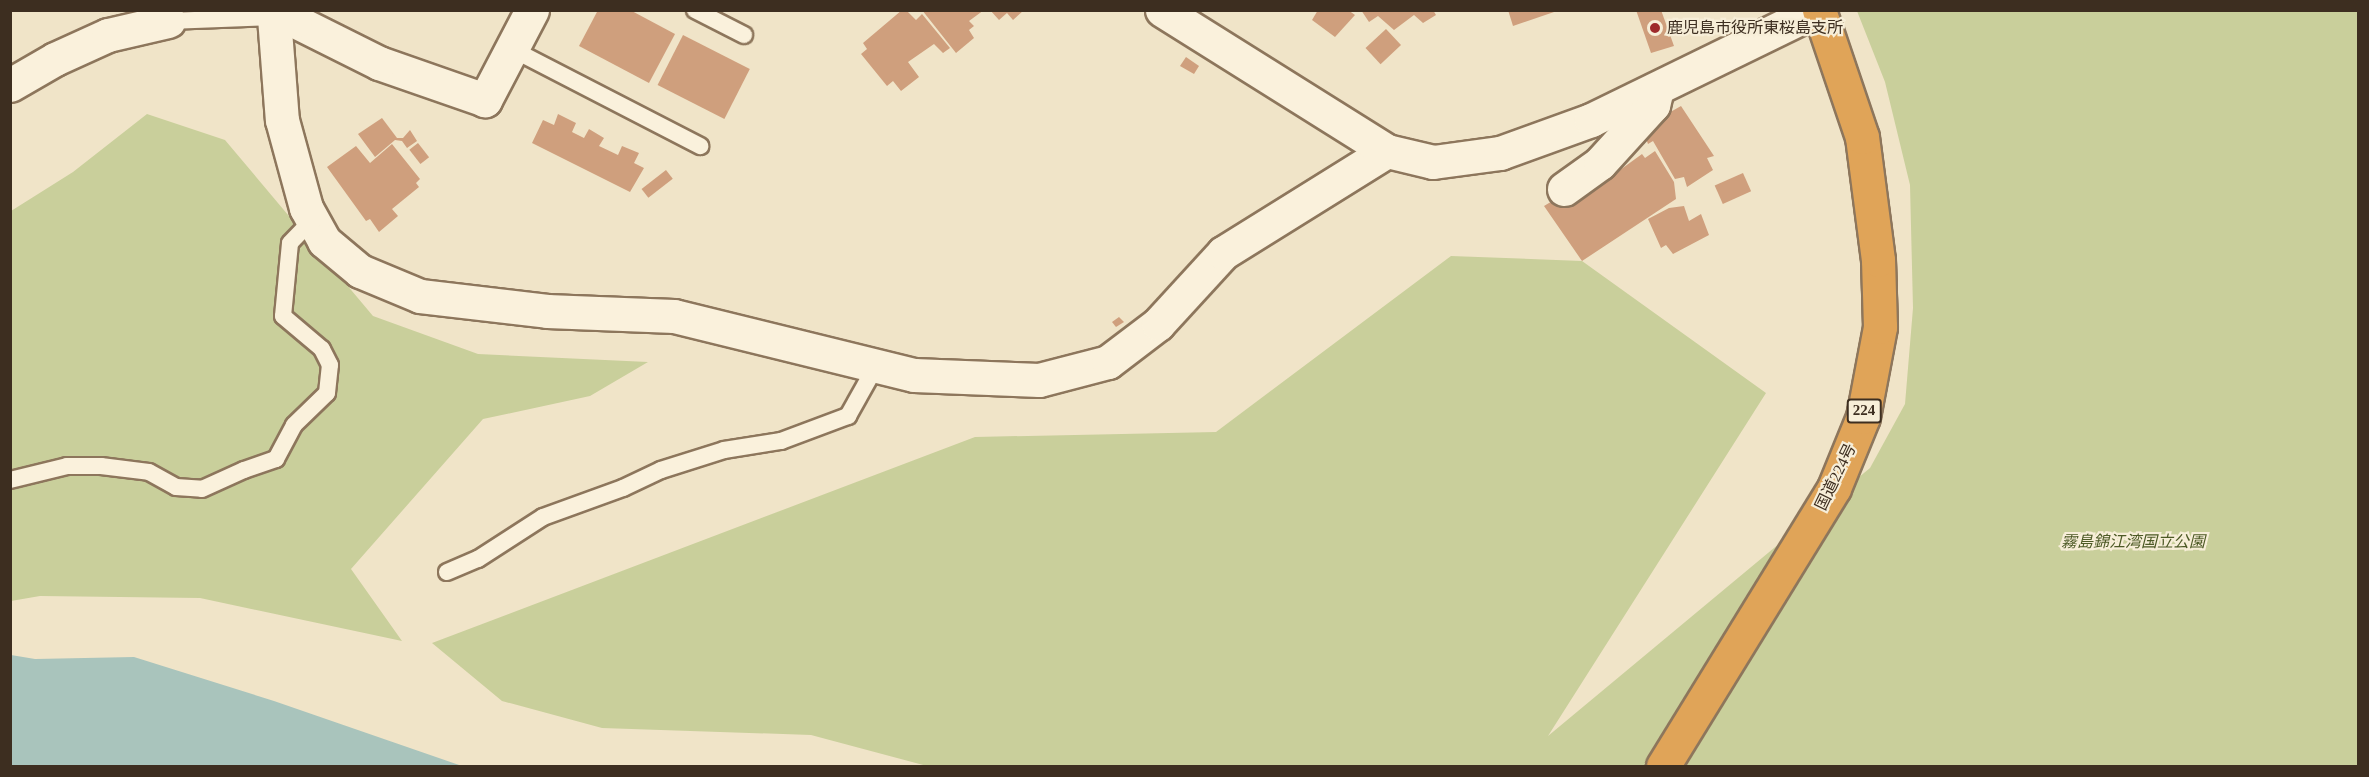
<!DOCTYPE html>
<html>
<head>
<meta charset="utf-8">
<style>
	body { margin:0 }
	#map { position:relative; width:2369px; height:777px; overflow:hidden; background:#f0e4c8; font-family:"Times New Roman","Noto Sans JP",serif }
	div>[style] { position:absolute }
	.green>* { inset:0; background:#c9cf9b }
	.water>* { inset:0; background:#a9c4bc }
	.building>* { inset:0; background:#cf9f7d; transform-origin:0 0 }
	.roads { filter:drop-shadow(2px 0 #8d765c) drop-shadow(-2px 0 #8d765c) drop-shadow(0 2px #8d765c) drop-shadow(0 -2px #8d765c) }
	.lane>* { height:16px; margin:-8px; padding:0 8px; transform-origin:8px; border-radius:8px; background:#faf1dc }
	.street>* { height:33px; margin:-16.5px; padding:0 16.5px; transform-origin:16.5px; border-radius:16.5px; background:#faf1dc }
	.highway>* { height:33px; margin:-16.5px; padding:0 16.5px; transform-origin:16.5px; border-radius:16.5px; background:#e0a458 }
	.dots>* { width:16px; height:16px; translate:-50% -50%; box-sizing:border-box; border:3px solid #f7eed8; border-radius:50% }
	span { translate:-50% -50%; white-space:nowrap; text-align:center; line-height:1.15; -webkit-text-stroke:4.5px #f7eed8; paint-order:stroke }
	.shield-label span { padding:2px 4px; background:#f7eed8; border:2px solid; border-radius:4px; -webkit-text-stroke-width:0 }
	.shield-label { font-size:15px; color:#3d2e20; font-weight:700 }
	.poi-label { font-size:16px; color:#3d2e20 }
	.left { translate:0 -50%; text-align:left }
	.street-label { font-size:16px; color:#3d2e20 }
	.park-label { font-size:16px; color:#4d5a26; font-style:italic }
	.frame { position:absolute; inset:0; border:12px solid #3d2e20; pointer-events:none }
</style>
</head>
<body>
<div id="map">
	<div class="green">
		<div style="clip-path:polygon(1857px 11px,2358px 11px,2358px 766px,927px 766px,811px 735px,602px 728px,502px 701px,432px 643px,975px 437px,1216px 432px,1451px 256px,1582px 261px,1766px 393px,1548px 736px,1870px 468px,1905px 404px,1913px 308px,1910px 185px,1885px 82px)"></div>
		<div style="clip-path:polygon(147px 114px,225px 140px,373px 316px,478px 354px,648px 362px,590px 396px,483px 419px,351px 569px,402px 641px,200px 598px,40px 596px,11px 601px,11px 211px,73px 172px)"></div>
	</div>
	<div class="water">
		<div style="clip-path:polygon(11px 655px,35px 659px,134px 657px,274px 701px,462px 766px,11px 766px)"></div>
	</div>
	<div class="building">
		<div style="clip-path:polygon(598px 10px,630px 10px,675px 34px,649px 83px,579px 46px)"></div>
		<div style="clip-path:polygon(902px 10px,906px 10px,916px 20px,922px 14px,950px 48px,943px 53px,934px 44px,908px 62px,919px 77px,901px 91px,893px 81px,887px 86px,861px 54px,867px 49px,863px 43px)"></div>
		<div style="clip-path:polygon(922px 10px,984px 10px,969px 21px,974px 26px,969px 30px,974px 38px,956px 53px)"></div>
		<div style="clip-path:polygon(990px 10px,1024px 10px,1013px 20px,1007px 13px,999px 20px)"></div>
		<div style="clip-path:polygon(1318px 10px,1348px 10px,1355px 15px,1335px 37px,1312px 20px)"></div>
		<div style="clip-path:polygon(1361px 10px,1433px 10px,1436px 15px,1423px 23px,1414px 15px,1394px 30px,1378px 16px,1369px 22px)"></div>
		<div style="clip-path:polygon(1508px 10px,1557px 10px,1557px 11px,1513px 26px)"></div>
		<div style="clip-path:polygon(1636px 10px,1661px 10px,1674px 46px,1651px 53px)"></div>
		<div style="left:1386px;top:29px;width:22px;height:28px;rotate:47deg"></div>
		<div style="left:683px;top:35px;width:75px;height:56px;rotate:27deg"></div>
		<div style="clip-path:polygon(1186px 57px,1199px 66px,1194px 74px,1180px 66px)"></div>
		<div style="clip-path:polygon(1681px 106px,1714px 156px,1707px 158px,1713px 170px,1687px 187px,1684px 177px,1675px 179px,1653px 141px,1648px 144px,1642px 128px)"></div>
		<div style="clip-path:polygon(558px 114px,576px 123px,572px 132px,584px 138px,589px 129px,604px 138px,599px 146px,618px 155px,622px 146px,639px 153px,634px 163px,644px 168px,630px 192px,532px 143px,543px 120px,554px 125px)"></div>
		<div style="clip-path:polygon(382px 118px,397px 138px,403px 138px,410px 130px,417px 141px,407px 148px,402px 141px,395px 140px,375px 157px,358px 134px)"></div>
		<div style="left:418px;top:143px;width:18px;height:11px;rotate:52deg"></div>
		<div style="clip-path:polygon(392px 144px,420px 179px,416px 183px,419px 187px,392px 209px,398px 216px,379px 232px,370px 219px,366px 221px,327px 167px,356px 146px,370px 163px)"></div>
		<div style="clip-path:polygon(1655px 151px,1674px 182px,1676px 199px,1582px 261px,1544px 206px,1559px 197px,1568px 205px,1589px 179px,1604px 173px,1609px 178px,1642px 154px,1645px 158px)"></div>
		<div style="left:666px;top:170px;width:11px;height:31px;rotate:52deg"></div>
		<div style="left:1743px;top:173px;width:20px;height:31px;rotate:66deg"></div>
		<div style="clip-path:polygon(1684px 206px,1689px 221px,1701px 214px,1709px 235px,1673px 254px,1666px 245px,1661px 248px,1648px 219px,1669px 208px)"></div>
		<div style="clip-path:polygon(1119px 317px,1124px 322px,1116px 327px,1112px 322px)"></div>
	</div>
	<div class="roads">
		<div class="lane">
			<div style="left:695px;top:10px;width:55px;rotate:27deg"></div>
			<div style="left:168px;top:14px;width:7px;rotate:90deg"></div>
			<div style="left:168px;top:21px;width:106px;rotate:-2.2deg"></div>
			<div style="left:512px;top:49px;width:212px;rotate:27.3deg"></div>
			<div style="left:10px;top:480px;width:59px;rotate:-13.8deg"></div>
			<div style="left:67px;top:466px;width:34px"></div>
			<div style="left:101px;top:466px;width:48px;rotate:7.1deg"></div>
			<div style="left:149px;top:472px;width:31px;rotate:29deg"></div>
			<div style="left:176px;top:487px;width:26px;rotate:4deg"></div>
			<div style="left:202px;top:489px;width:46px;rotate:-24.3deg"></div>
			<div style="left:244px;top:470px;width:34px;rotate:-19deg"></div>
			<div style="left:276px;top:459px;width:38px;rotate:-62deg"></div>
			<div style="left:294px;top:425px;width:46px;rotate:-44.1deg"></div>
			<div style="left:327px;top:393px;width:28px;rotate:-84deg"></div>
			<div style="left:330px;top:365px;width:18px;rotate:-117deg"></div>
			<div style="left:322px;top:349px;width:51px;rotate:-139.8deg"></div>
			<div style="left:283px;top:316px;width:73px;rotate:-84.5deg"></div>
			<div style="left:290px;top:243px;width:32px;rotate:-46deg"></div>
			<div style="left:447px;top:572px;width:34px;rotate:-23deg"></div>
			<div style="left:478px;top:559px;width:77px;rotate:-32.9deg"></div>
			<div style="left:543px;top:517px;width:85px;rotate:-19.9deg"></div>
			<div style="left:623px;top:488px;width:42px;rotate:-25.3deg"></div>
			<div style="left:661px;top:470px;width:66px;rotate:-17.6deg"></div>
			<div style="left:724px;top:450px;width:58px;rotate:-9deg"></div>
			<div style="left:781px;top:441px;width:72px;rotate:-20.5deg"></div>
			<div style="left:848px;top:416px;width:57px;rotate:-60.8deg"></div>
		</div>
		<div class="street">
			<div style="left:532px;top:10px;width:102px;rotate:117.6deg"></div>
			<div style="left:485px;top:100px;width:112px;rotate:-160.8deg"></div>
			<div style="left:379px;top:63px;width:94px;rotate:-153.4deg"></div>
			<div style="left:295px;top:21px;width:21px;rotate:-169deg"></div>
			<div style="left:274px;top:17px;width:103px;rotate:85.6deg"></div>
			<div style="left:282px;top:120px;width:91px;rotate:74.7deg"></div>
			<div style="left:306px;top:208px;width:38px;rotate:61deg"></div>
			<div style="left:324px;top:241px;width:47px;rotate:39.8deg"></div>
			<div style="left:360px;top:271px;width:65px;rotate:22.6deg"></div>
			<div style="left:420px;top:296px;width:128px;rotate:6.7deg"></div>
			<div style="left:547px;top:311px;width:127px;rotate:2.3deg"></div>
			<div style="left:674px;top:316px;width:247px;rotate:13.8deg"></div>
			<div style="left:914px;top:375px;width:125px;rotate:2.3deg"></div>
			<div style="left:1039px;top:380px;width:71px;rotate:-14.6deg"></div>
			<div style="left:1108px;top:362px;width:63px;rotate:-37.2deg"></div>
			<div style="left:1158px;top:324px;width:96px;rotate:-47.5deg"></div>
			<div style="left:1223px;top:253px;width:193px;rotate:-31.9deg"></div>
			<div style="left:1162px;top:10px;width:266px;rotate:32.1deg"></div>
			<div style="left:1387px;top:151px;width:47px;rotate:13.4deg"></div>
			<div style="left:1433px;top:162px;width:68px;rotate:-7.7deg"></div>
			<div style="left:1500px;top:153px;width:97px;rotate:-19.9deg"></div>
			<div style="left:1591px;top:120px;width:251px;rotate:-26deg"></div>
			<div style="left:10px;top:85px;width:52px;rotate:-30deg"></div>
			<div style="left:55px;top:59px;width:58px;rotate:-24.4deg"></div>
			<div style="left:108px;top:35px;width:62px;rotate:-13.1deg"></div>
			<div style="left:1564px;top:189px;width:44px;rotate:-35.8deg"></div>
			<div style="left:1600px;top:163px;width:79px;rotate:-47.6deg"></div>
			<div style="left:1653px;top:105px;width:16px;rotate:-76deg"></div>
		</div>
		<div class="highway">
			<div style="left:1663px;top:766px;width:326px;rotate:-58.4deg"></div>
			<div style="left:1834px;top:488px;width:77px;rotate:-67.8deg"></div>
			<div style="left:1863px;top:417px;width:92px;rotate:-79.3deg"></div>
			<div style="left:1880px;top:327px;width:67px;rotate:-91.7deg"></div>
			<div style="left:1878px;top:260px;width:124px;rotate:-97.4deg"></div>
			<div style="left:1862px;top:137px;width:134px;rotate:-108.7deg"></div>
		</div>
	</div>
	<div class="dots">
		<div style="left:1655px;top:28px;background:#9e2a2b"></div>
	</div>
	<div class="shield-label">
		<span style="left:1864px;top:411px">224</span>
	</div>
	<div class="poi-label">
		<span class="left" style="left:1667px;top:28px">鹿児島市役所東桜島支所</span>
	</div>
	<div class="street-label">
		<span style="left:1836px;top:477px;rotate:-64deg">国道224号</span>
	</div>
	<div class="park-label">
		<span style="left:2133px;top:542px">霧島錦江湾国立公園</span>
	</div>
	<div class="frame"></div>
</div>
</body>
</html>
